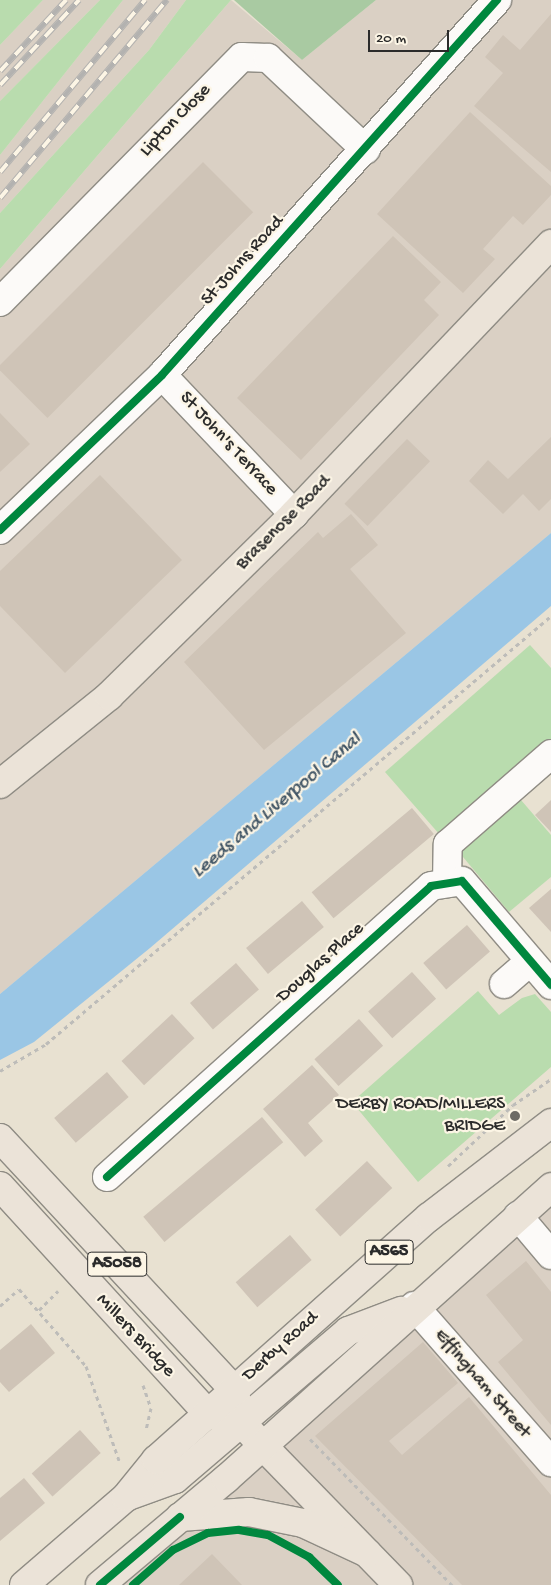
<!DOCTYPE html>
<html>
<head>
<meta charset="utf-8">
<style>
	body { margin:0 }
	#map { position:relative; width:551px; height:1585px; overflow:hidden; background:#e8e1d1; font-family:"Gochi Hand",sans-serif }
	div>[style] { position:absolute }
	.industrial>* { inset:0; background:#dad0c4 }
	.green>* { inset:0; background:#b9dcae }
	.forest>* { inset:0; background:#a9caa2 }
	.water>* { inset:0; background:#9ac6e5 }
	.building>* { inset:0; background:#cfc4b7; transform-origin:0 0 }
	.path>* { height:3px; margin-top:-1.5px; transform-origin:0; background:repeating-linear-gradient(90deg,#bdbcb9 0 4px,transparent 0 8px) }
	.roads { filter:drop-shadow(1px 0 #8f8c84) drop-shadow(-1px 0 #8f8c84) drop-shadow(0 1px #8f8c84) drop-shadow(0 -1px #8f8c84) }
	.minor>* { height:28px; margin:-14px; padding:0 14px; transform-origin:14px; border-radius:14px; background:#fcfaf8 }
	.major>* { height:28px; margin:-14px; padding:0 14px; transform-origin:14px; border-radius:14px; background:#ebe3d8 }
	.highway>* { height:28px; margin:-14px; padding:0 14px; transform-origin:14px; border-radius:14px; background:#ebe3d8 }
	.rail>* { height:5.5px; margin-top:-2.75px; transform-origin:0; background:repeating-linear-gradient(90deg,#fcf5e5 0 11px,#b3b2b0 0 22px); box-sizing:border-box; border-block:1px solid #b3b2b0 }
	.cycleway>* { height:8px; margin:-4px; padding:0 4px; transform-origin:4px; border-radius:4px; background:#00873e }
	.dots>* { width:14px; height:14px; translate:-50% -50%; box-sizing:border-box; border:2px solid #fcf5e5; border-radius:50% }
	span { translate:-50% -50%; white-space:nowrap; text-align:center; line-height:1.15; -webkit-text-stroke:4.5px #fcf5e5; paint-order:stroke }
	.shield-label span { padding:1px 4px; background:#fcf5e5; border:1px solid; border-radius:4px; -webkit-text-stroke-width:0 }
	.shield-label { font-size:18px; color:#2b2b2b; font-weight:700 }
	.street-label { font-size:19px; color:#2b2b2b }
	.poi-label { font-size:19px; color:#2b2b2b }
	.right { translate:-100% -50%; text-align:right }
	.water-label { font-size:20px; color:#425666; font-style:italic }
	.scale { position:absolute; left:368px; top:30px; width:81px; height:22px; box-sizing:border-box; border:2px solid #2b2b2b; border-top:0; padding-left:6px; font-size:15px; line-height:18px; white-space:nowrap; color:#2b2b2b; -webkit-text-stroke:4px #fcf5e5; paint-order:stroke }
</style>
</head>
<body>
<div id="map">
	<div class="industrial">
		<div style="clip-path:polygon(43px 0,100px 0,0 101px,0 45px)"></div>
		<div style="clip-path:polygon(123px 0,186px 0,149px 50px,0 213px,0 155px)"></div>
		<div style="clip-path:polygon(231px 0,302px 60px,376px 0,551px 0,551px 533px,0 994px,0 269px)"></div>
		<div style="clip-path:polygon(551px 1187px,551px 1585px,100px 1585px)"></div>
	</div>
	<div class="green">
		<div style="clip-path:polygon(0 0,43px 0,0 45px)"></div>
		<div style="clip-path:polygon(100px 0,123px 0,0 155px,0 101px)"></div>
		<div style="clip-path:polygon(186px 0,231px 0,0 269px,0 213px,149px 50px)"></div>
		<div style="clip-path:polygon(530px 645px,551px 668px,551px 739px,440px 835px,385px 772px)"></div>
		<div style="clip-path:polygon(515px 793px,551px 835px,551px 877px,509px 912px,453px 845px)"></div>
		<div style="clip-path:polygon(478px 991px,499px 1015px,522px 998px,535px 994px,551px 1012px,551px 1067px,418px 1182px,352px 1102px)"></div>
	</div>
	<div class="forest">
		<div style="clip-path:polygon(234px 0,376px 0,302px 60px)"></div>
	</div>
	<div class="water">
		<div style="clip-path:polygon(551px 533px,551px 606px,150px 948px,34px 1042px,0 1060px,0 994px)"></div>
	</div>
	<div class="building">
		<div style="clip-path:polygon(551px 14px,551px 172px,474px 106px,503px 73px,485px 57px,503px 35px,520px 50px)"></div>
		<div style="clip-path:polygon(470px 112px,551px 186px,551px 195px,523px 225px,513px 216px,483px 249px,495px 259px,463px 293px,377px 214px)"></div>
		<div style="left:203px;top:162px;width:71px;height:291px;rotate:45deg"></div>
		<div style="clip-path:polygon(393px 236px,441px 282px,424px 300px,439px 315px,301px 460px,237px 398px)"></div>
		<div style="clip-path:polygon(0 413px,30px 444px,0 472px)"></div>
		<div style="clip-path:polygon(551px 437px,551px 499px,539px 511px,523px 494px,503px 514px,469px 481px,488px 460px,508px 479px)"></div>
		<div style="left:407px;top:439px;width:32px;height:90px;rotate:44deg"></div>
		<div style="clip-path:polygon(100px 475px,182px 560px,65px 673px,0 606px,0 571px)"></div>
		<div style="clip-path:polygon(351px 514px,378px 545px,350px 569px,406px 633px,264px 750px,184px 662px,318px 532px,323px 538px)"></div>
		<div style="clip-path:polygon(551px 800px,551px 832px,535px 815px)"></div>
		<div style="left:412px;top:808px;width:34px;height:131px;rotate:50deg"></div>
		<div style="clip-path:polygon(551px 889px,551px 932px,529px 908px)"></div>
		<div style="left:302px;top:901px;width:34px;height:73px;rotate:50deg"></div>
		<div style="left:467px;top:925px;width:35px;height:58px;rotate:49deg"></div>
		<div style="left:236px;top:963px;width:35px;height:61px;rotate:49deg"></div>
		<div style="left:412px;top:972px;width:36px;height:59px;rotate:48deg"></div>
		<div style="left:172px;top:1014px;width:33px;height:69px;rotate:47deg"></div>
		<div style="left:359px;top:1019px;width:36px;height:60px;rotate:48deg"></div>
		<div style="clip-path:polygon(312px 1065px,339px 1095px,308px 1123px,323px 1141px,305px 1157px,263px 1109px)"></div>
		<div style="left:107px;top:1072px;width:33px;height:70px;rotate:49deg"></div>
		<div style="left:262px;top:1117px;width:33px;height:155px;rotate:50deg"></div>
		<div style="left:367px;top:1161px;width:37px;height:71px;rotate:47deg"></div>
		<div style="left:290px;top:1235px;width:33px;height:72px;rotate:49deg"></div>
		<div style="clip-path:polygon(526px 1261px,551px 1292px,551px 1425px,498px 1362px,523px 1340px,486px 1295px)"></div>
		<div style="clip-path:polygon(31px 1324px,55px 1353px,9px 1392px,0 1382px,0 1350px)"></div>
		<div style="clip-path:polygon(423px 1342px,458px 1383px,389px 1441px,402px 1455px,469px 1397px,551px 1495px,551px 1585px,462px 1585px,315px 1436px)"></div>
		<div style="left:80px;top:1430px;width:31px;height:65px;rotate:48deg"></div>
		<div style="clip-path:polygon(24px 1478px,45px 1503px,0 1541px,0 1498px)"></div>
		<div style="clip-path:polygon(212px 1554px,242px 1585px,179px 1585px)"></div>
	</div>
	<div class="path">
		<div style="left:0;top:1071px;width:53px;rotate:-30.4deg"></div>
		<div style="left:46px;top:1044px;width:662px;rotate:-40.28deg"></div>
		<div style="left:448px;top:1166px;width:89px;rotate:-43.2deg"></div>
		<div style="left:513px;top:1105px;width:46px;rotate:-34.4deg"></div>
		<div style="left:0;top:1306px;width:25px;rotate:-42deg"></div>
		<div style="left:19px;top:1289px;width:102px;rotate:49deg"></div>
		<div style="left:86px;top:1366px;width:100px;rotate:70.7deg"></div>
		<div style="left:39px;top:1310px;width:27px;rotate:-45deg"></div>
		<div style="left:143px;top:1385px;width:24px;rotate:71deg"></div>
		<div style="left:151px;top:1408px;width:23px;rotate:103deg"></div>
		<div style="left:310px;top:1439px;width:204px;rotate:45.8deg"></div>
	</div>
	<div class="roads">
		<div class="minor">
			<div style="left:0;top:302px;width:344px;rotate:-45.4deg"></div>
			<div style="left:242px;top:57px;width:26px;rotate:2deg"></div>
			<div style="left:268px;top:58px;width:134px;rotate:43.2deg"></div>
			<div style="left:162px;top:375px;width:192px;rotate:46.5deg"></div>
			<div style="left:0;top:530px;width:224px;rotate:-43.7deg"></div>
			<div style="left:162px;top:375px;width:503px;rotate:-48.22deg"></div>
			<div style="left:447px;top:883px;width:39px;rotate:-89deg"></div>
			<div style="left:448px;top:844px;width:137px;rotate:-41.1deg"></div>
			<div style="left:504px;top:984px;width:33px;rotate:-41deg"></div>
			<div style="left:107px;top:1177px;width:435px;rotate:-41.9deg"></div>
			<div style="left:431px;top:886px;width:31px;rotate:-9deg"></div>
			<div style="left:462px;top:881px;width:137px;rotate:49.4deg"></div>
			<div style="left:518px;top:1216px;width:51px;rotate:49.8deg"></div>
			<div style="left:414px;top:1306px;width:208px;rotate:48.7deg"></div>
		</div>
		<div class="major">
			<div style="left:0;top:784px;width:140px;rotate:-38.9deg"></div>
			<div style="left:109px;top:696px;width:260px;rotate:-44.5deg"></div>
			<div style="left:294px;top:514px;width:373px;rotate:-46.4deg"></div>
			<div style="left:263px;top:1446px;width:194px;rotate:45.8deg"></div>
			<div style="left:180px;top:1517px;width:69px;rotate:-4.1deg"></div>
			<div style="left:249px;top:1512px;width:55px;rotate:11.5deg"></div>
			<div style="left:303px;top:1523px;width:71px;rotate:25.1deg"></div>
		</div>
		<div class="highway">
			<div style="left:0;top:1138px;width:344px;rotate:47.1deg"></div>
			<div style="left:234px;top:1390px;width:34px;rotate:76deg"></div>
			<div style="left:242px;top:1423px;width:31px;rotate:48deg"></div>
			<div style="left:0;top:1186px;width:309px;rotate:47.6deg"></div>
			<div style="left:208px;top:1414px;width:17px;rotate:13deg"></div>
			<div style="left:128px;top:1496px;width:50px;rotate:-19.9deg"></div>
			<div style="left:175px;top:1479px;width:228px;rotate:-40.5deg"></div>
			<div style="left:348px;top:1331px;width:57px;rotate:-20.7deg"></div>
			<div style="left:24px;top:1585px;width:135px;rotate:-40.8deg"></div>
			<div style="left:126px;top:1497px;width:48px;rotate:-51deg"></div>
			<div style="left:156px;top:1460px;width:365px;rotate:-41.7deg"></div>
			<div style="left:429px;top:1217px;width:154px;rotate:-37.6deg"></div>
			<div style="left:100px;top:1585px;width:165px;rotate:-40.1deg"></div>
			<div style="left:226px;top:1479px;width:437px;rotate:-41.9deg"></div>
		</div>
	</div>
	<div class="rail">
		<div style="left:0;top:71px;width:97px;rotate:-47.1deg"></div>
		<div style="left:0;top:85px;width:116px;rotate:-47.1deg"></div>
		<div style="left:0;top:172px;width:225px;rotate:-49.9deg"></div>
		<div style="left:0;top:198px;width:259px;rotate:-49.9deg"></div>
	</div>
	<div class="cycleway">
		<div style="left:0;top:530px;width:224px;rotate:-43.7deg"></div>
		<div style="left:162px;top:375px;width:503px;rotate:-48.22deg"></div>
		<div style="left:107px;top:1177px;width:435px;rotate:-41.9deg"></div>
		<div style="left:431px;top:886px;width:31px;rotate:-9deg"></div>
		<div style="left:462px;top:881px;width:137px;rotate:49.4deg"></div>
		<div style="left:100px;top:1585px;width:105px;rotate:-40.4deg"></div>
		<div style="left:133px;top:1585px;width:53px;rotate:-41.2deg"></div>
		<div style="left:173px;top:1550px;width:39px;rotate:-26deg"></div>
		<div style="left:208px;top:1533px;width:31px;rotate:-6deg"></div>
		<div style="left:239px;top:1530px;width:29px;rotate:10deg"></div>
		<div style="left:268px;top:1535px;width:47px;rotate:28.2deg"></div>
		<div style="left:309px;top:1557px;width:40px;rotate:44deg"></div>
	</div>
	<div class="dots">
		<div style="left:515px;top:1116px;background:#6d6b65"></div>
	</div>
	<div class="shield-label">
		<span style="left:389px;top:1252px">A565</span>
		<span style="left:117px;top:1264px">A5058</span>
	</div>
	<div class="street-label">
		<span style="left:176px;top:121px;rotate:-46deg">Lipton Close</span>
		<span style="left:243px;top:261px;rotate:-48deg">St Johns Road</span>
		<span style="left:228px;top:444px;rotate:47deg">St John's Terrace</span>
		<span style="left:284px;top:523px;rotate:-45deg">Brasenose Road</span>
		<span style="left:321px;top:963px;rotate:-42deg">Douglas Place</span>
		<span style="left:135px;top:1336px;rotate:47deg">Millers Bridge</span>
		<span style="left:281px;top:1347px;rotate:-42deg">Derby Road</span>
		<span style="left:482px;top:1384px;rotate:49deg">Effingham Street</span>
	</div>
	<div class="poi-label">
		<span class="right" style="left:505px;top:1116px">DERBY ROAD/MILLERS<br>BRIDGE</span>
	</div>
	<div class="water-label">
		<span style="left:277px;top:806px;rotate:-40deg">Leeds and Liverpool Canal</span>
	</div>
	<div class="scale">20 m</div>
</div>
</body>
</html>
